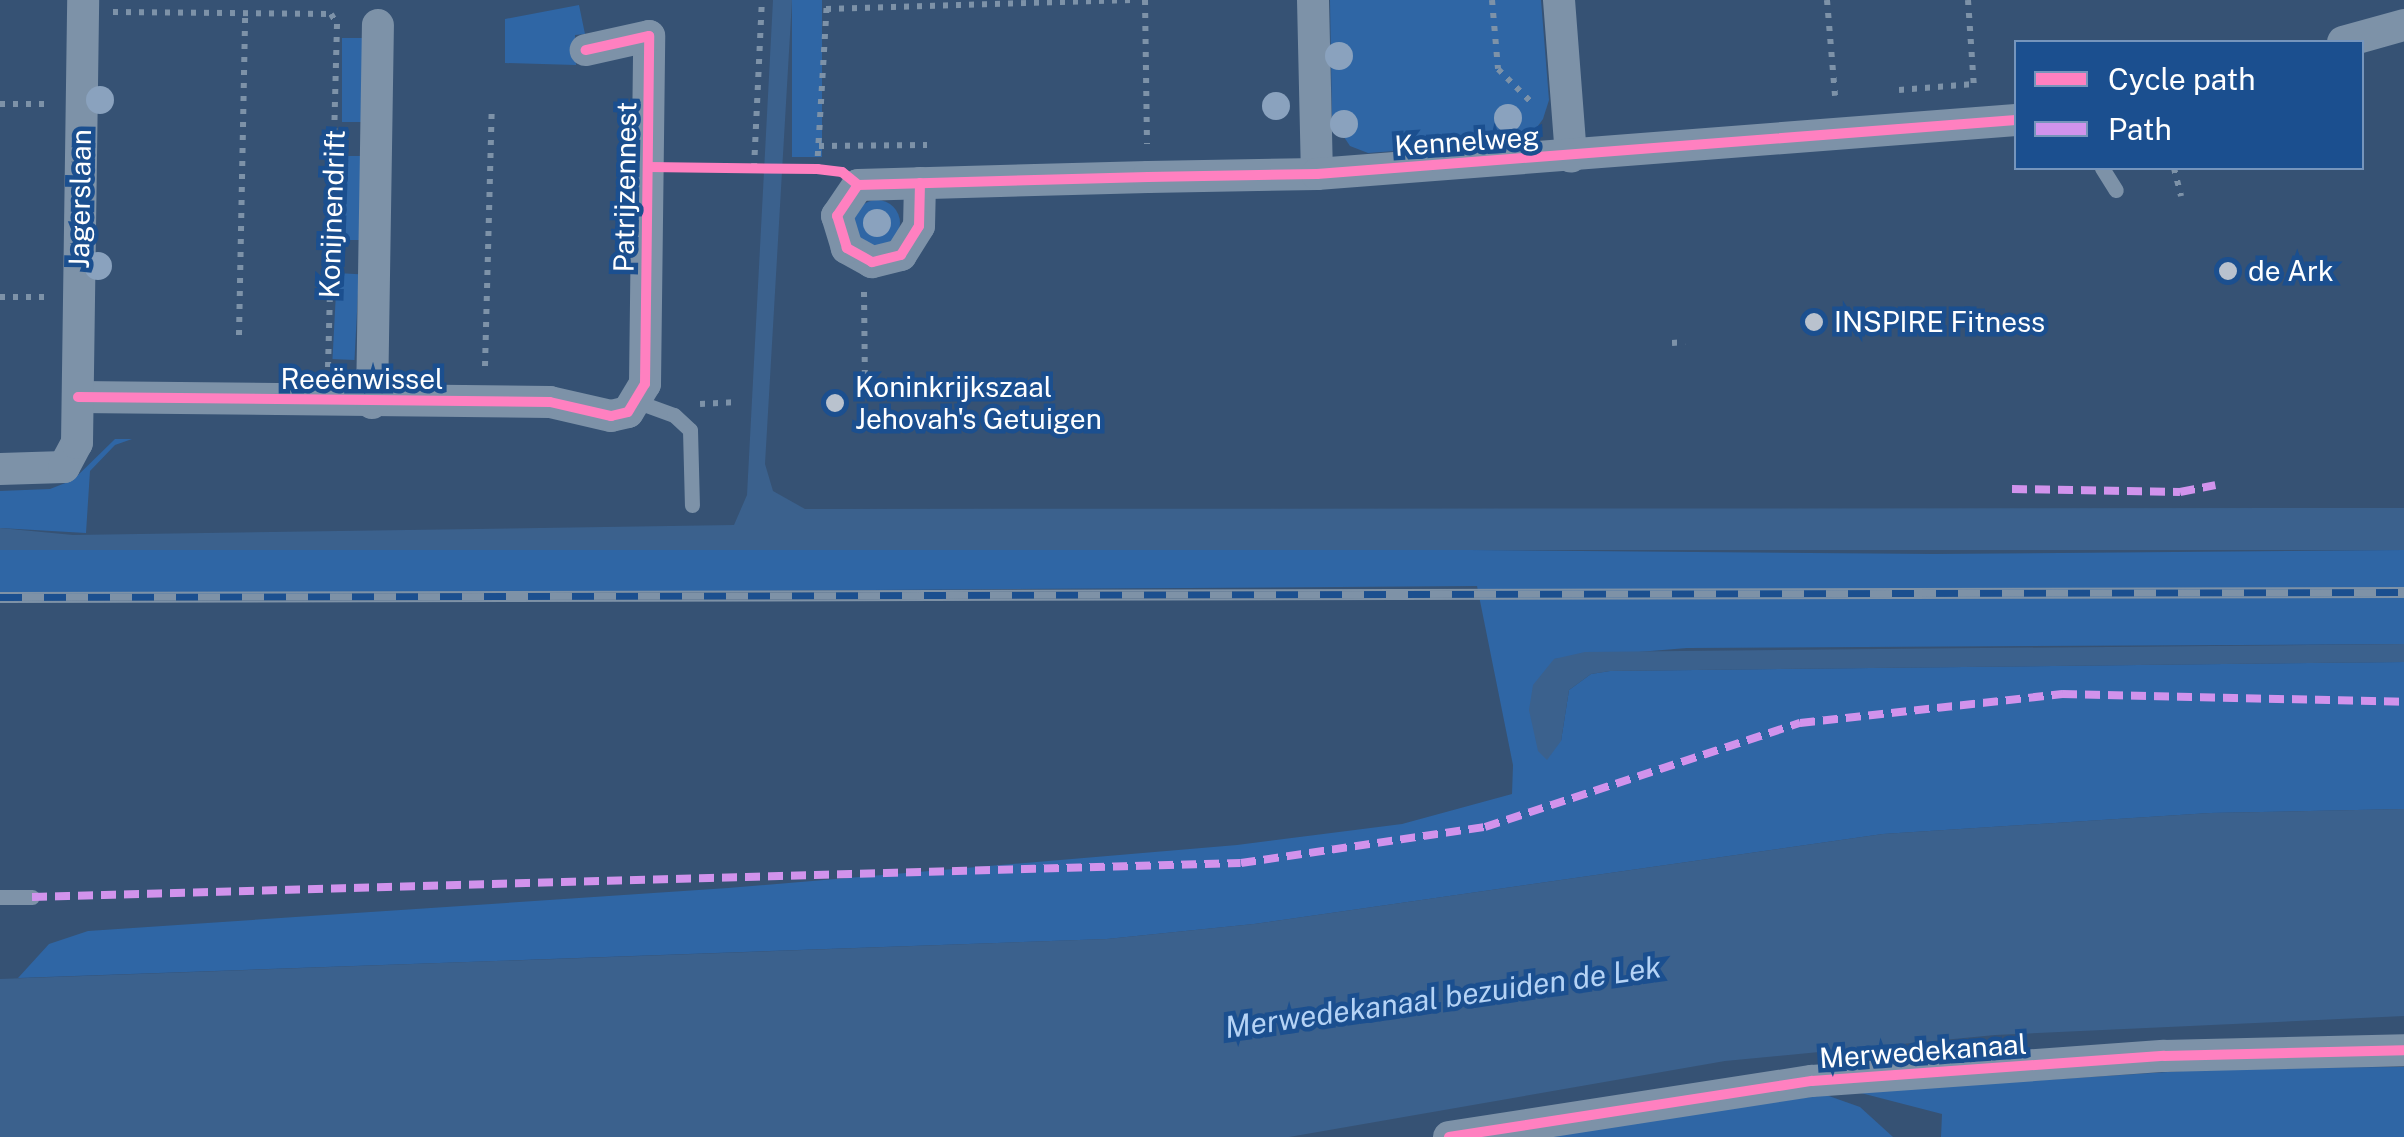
<!DOCTYPE html>
<html>
<head>
<meta charset="utf-8">
<style>
	body { margin:0 }
	#map { position:relative; width:2404px; height:1137px; overflow:hidden; background:#365274; font-family:"Public Sans",sans-serif }
	div>[style] { position:absolute }
	.green>* { inset:0; background:#2f66a5; transform-origin:0 0 }
	.round { border-radius:50% }
	.water>* { inset:0; background:#3b618d }
	.path>* { height:6px; margin-top:-3px; transform-origin:0; background:repeating-linear-gradient(90deg,#7d92a8 0 5px,transparent 0 13px) }
	.service>* { height:15px; margin:-7.5px; padding:0 7.5px; transform-origin:7.5px; border-radius:7.5px; background:#7d92a8 }
	.minor>* { height:32px; margin:-16px; padding:0 16px; transform-origin:16px; border-radius:16px; background:#7d92a8 }
	.rail>* { height:11px; margin-top:-5.5px; transform-origin:0; background:repeating-linear-gradient(90deg,#1b4f8f 0 22px,#7e92a7 0 44px); box-sizing:border-box; border-block:2px solid #7e92a7 }
	.quiet>* { height:8px; margin-top:-4px; transform-origin:0; background:repeating-linear-gradient(90deg,#d193ec 0 15px,transparent 0 23px) }
	.cycleway>* { height:10px; margin:-5px; padding:0 5px; transform-origin:5px; border-radius:5px; background:#ff80c0 }
	.trees>* { width:28px; height:28px; margin:-14px; border-radius:50%; background:#8aa2be }
	.dots>* { width:28px; height:28px; translate:-50% -50%; box-sizing:border-box; border:5px solid #1b4f8f; border-radius:50% }
	span { translate:-50% -50%; white-space:nowrap; text-align:center; line-height:1.15; -webkit-text-stroke:9px #1b4f8f; paint-order:stroke }
	.street-label { font-size:28px; color:#fff }
	.poi-label { font-size:28px; color:#fff }
	.left { translate:0 -50%; text-align:left }
	.water-label { font-size:30px; color:#b5d3f5; font-style:italic }
	.legend { position:absolute; left:2014px; top:40px; width:350px; height:130px; box-sizing:border-box; background:#1b4f8f; border:2px solid #7695bc; margin:0; padding:12px 18px; list-style:none; font-size:30px; color:#fff }
	.legend li { display:flex; align-items:center; gap:20px; height:50px }
	.legend b { width:50px; border:2px solid #7695bc }
</style>
</head>
<body>
<div id="map">
	<div class="green">
		<div style="left:792px;top:0;width:30px;height:157px"></div>
		<div style="clip-path:polygon(1330px 0,1541px 0,1549px 100px,1543px 119px,1535px 130px,1503px 143px,1368px 153px,1350px 146px,1332px 119px)"></div>
		<div style="clip-path:polygon(579px 5px,585px 34px,575px 35px,576px 65px,505px 63px,505px 19px)"></div>
		<div style="left:342px;top:38px;width:23px;height:84px"></div>
		<div style="left:340px;top:156px;width:22px;height:84px"></div>
		<div class="round" style="left:854px;top:200px;width:46px;height:46px"></div>
		<div style="left:337px;top:273px;width:22px;height:86px;rotate:3deg"></div>
		<div style="clip-path:polygon(115px 439px,132px 439px,115px 445px,90px 471px,86px 533px,0 528px,0 491px,50px 489px,73px 480px)"></div>
		<div style="clip-path:polygon(1137px 547px,1933px 554px,2404px 550px,2404px 644px,1687px 648px,1554px 659px,1561px 741px,1569px 690px,1591px 674px,1610px 671px,2404px 662px,2404px 809px,2210px 813px,1883px 834px,1254px 924px,1107px 939px,18px 978px,49px 944px,88px 931px,728px 888px,1237px 845px,1402px 824px,1512px 794px,1513px 765px,1477px 586px,0 596px,0 550px)"></div>
		<div style="clip-path:polygon(2404px 1067px,2404px 1137px,1941px 1137px,1942px 1114px,1857px 1092px,2230px 1068px)"></div>
		<div style="clip-path:polygon(1826px 1095px,1860px 1107px,1893px 1137px,1502px 1137px)"></div>
	</div>
	<div class="water">
		<div style="clip-path:polygon(773px 0,792px 0,765px 464px,773px 491px,805px 509px,2404px 508px,2404px 550px,0 550px,0 528px,73px 535px,734px 525px,747px 495px)"></div>
		<div style="clip-path:polygon(2404px 644px,2404px 662px,1610px 671px,1591px 674px,1569px 690px,1561px 741px,1547px 760px,1538px 751px,1529px 710px,1533px 685px,1554px 659px,1585px 652px)"></div>
		<div style="clip-path:polygon(2404px 809px,2404px 1016px,1995px 1035px,1725px 1061px,1289px 1137px,0 1137px,0 979px,1107px 939px,1254px 924px,1883px 834px,2210px 813px)"></div>
	</div>
	<div class="path">
		<div style="left:1145px;top:0;width:144px;rotate:89.2deg"></div>
		<div style="left:1492px;top:0;width:69px;rotate:85deg"></div>
		<div style="left:1498px;top:69px;width:49px;rotate:45deg"></div>
		<div style="left:1827px;top:0;width:96px;rotate:85.2deg"></div>
		<div style="left:1968px;top:0;width:87px;rotate:86.1deg"></div>
		<div style="left:826px;top:9px;width:307px;rotate:-1.7deg"></div>
		<div style="left:113px;top:12px;width:218px;rotate:0.5deg"></div>
		<div style="left:331px;top:14px;width:12px;rotate:59deg"></div>
		<div style="left:337px;top:24px;width:344px;rotate:91.5deg"></div>
		<div style="left:1899px;top:90px;width:75px;rotate:-4.6deg"></div>
		<div style="left:0;top:104px;width:49px"></div>
		<div style="left:819px;top:146px;width:108px;rotate:-0.5deg"></div>
		<div style="left:754px;top:168px;width:168px;rotate:-87.3deg"></div>
		<div style="left:2174px;top:168px;width:29px;rotate:76deg"></div>
		<div style="left:817px;top:169px;width:169px;rotate:-86.6deg"></div>
		<div style="left:864px;top:292px;width:94px;rotate:89.4deg"></div>
		<div style="left:0;top:297px;width:49px"></div>
		<div style="left:239px;top:335px;width:323px;rotate:-88.9deg"></div>
		<div style="left:1672px;top:343px;width:13px;rotate:-4deg"></div>
		<div style="left:485px;top:366px;width:259px;rotate:-88.5deg"></div>
		<div style="left:700px;top:404px;width:38px;rotate:-3deg"></div>
	</div>
	<div class="service">
		<div style="left:2102px;top:168px;width:26px;rotate:58deg"></div>
		<div style="left:638px;top:402px;width:38px;rotate:20deg"></div>
		<div style="left:674px;top:415px;width:22px;rotate:43deg"></div>
		<div style="left:690px;top:430px;width:75px;rotate:88.5deg"></div>
		<div style="left:0;top:897px;width:32px"></div>
	</div>
	<div class="minor">
		<div style="left:1313px;top:0;width:174px;rotate:88.7deg"></div>
		<div style="left:1559px;top:0;width:157px;rotate:85.6deg"></div>
		<div style="left:2343px;top:42px;width:63px;rotate:-15.6deg"></div>
		<div style="left:920px;top:183px;width:43px;rotate:91.3deg"></div>
		<div style="left:919px;top:226px;width:34px;rotate:122deg"></div>
		<div style="left:901px;top:255px;width:30px;rotate:166deg"></div>
		<div style="left:872px;top:262px;width:29px;rotate:-151deg"></div>
		<div style="left:847px;top:248px;width:34px;rotate:-107deg"></div>
		<div style="left:837px;top:216px;width:37px;rotate:-56deg"></div>
		<div style="left:858px;top:185px;width:290px;rotate:-1.6deg"></div>
		<div style="left:1148px;top:177px;width:169px;rotate:-1deg"></div>
		<div style="left:1317px;top:174px;width:701px;rotate:-4.42deg"></div>
		<div style="left:78px;top:397px;width:472px;rotate:0.6deg"></div>
		<div style="left:550px;top:402px;width:63px;rotate:12.9deg"></div>
		<div style="left:611px;top:416px;width:17px;rotate:-13deg"></div>
		<div style="left:628px;top:412px;width:33px;rotate:-59deg"></div>
		<div style="left:645px;top:384px;width:348px;rotate:-89.3deg"></div>
		<div style="left:649px;top:36px;width:65px;rotate:167.5deg"></div>
		<div style="left:372px;top:403px;width:378px;rotate:-89.1deg"></div>
		<div style="left:0;top:469px;width:64px;rotate:-1.8deg"></div>
		<div style="left:64px;top:467px;width:27px;rotate:-62deg"></div>
		<div style="left:77px;top:443px;width:443px;rotate:-89.2deg"></div>
		<div style="left:1449px;top:1137px;width:367px;rotate:-8.8deg"></div>
		<div style="left:1812px;top:1081px;width:353px;rotate:-4.1deg"></div>
		<div style="left:2164px;top:1056px;width:240px;rotate:-1.4deg"></div>
	</div>
	<div class="rail">
		<div style="left:0;top:597px;width:2404px;rotate:-0.12deg"></div>
	</div>
	<div class="quiet">
		<div style="left:2012px;top:489px;width:168px;rotate:1deg"></div>
		<div style="left:2180px;top:492px;width:36px;rotate:-11deg"></div>
		<div style="left:32px;top:897px;width:1209px;rotate:-1.61deg"></div>
		<div style="left:1241px;top:863px;width:247px;rotate:-8.4deg"></div>
		<div style="left:1485px;top:827px;width:332px;rotate:-18.3deg"></div>
		<div style="left:1800px;top:723px;width:264px;rotate:-6.3deg"></div>
		<div style="left:2062px;top:694px;width:342px;rotate:1.3deg"></div>
	</div>
	<div class="cycleway">
		<div style="left:648px;top:167px;width:169px;rotate:0.7deg"></div>
		<div style="left:817px;top:169px;width:25px;rotate:7deg"></div>
		<div style="left:842px;top:172px;width:21px;rotate:39deg"></div>
		<div style="left:920px;top:183px;width:43px;rotate:91.3deg"></div>
		<div style="left:919px;top:226px;width:34px;rotate:122deg"></div>
		<div style="left:901px;top:255px;width:30px;rotate:166deg"></div>
		<div style="left:872px;top:262px;width:29px;rotate:-151deg"></div>
		<div style="left:847px;top:248px;width:34px;rotate:-107deg"></div>
		<div style="left:837px;top:216px;width:37px;rotate:-56deg"></div>
		<div style="left:858px;top:185px;width:290px;rotate:-1.6deg"></div>
		<div style="left:1148px;top:177px;width:169px;rotate:-1deg"></div>
		<div style="left:1317px;top:174px;width:701px;rotate:-4.42deg"></div>
		<div style="left:78px;top:397px;width:472px;rotate:0.6deg"></div>
		<div style="left:550px;top:402px;width:63px;rotate:12.9deg"></div>
		<div style="left:611px;top:416px;width:17px;rotate:-13deg"></div>
		<div style="left:628px;top:412px;width:33px;rotate:-59deg"></div>
		<div style="left:645px;top:384px;width:348px;rotate:-89.3deg"></div>
		<div style="left:649px;top:36px;width:65px;rotate:167.5deg"></div>
		<div style="left:1449px;top:1137px;width:367px;rotate:-8.8deg"></div>
		<div style="left:1812px;top:1081px;width:353px;rotate:-4.1deg"></div>
		<div style="left:2164px;top:1056px;width:240px;rotate:-1.4deg"></div>
	</div>
	<div class="trees">
		<div style="left:1339px;top:56px"></div>
		<div style="left:100px;top:100px"></div>
		<div style="left:1276px;top:106px"></div>
		<div style="left:1508px;top:118px"></div>
		<div style="left:1344px;top:124px"></div>
		<div style="left:877px;top:223px"></div>
		<div style="left:98px;top:266px"></div>
	</div>
	<div class="dots">
		<div style="left:2228px;top:271px;background:#b9c2ce"></div>
		<div style="left:1814px;top:322px;background:#b9c2ce"></div>
		<div style="left:835px;top:403px;background:#b9c2ce"></div>
	</div>
	<div class="street-label">
		<span style="left:1467px;top:141px;rotate:-4deg">Kennelweg</span>
		<span style="left:625px;top:187px;rotate:-89deg">Patrijzennest</span>
		<span style="left:80px;top:199px;rotate:-89deg">Jagerslaan</span>
		<span style="left:332px;top:214px;rotate:-88deg">Konijnendrift</span>
		<span style="left:362px;top:379px">Reeënwissel</span>
		<span style="left:1923px;top:1051px;rotate:-4deg">Merwedekanaal</span>
	</div>
	<div class="poi-label">
		<span class="left" style="left:2248px;top:271px">de Ark</span>
		<span class="left" style="left:1834px;top:322px">INSPIRE Fitness</span>
		<span class="left" style="left:855px;top:403px">Koninkrijkszaal<br>Jehovah's Getuigen</span>
	</div>
	<div class="water-label">
		<span style="left:1443px;top:997px;rotate:-8deg">Merwedekanaal bezuiden de Lek</span>
	</div>
	<ul class="legend">
	<li><b style="height:12px;background:#ff80c0"></b>Cycle path</li>
	<li><b style="height:12px;background:#d193ec"></b>Path</li>
	</ul>
</div>
</body>
</html>
